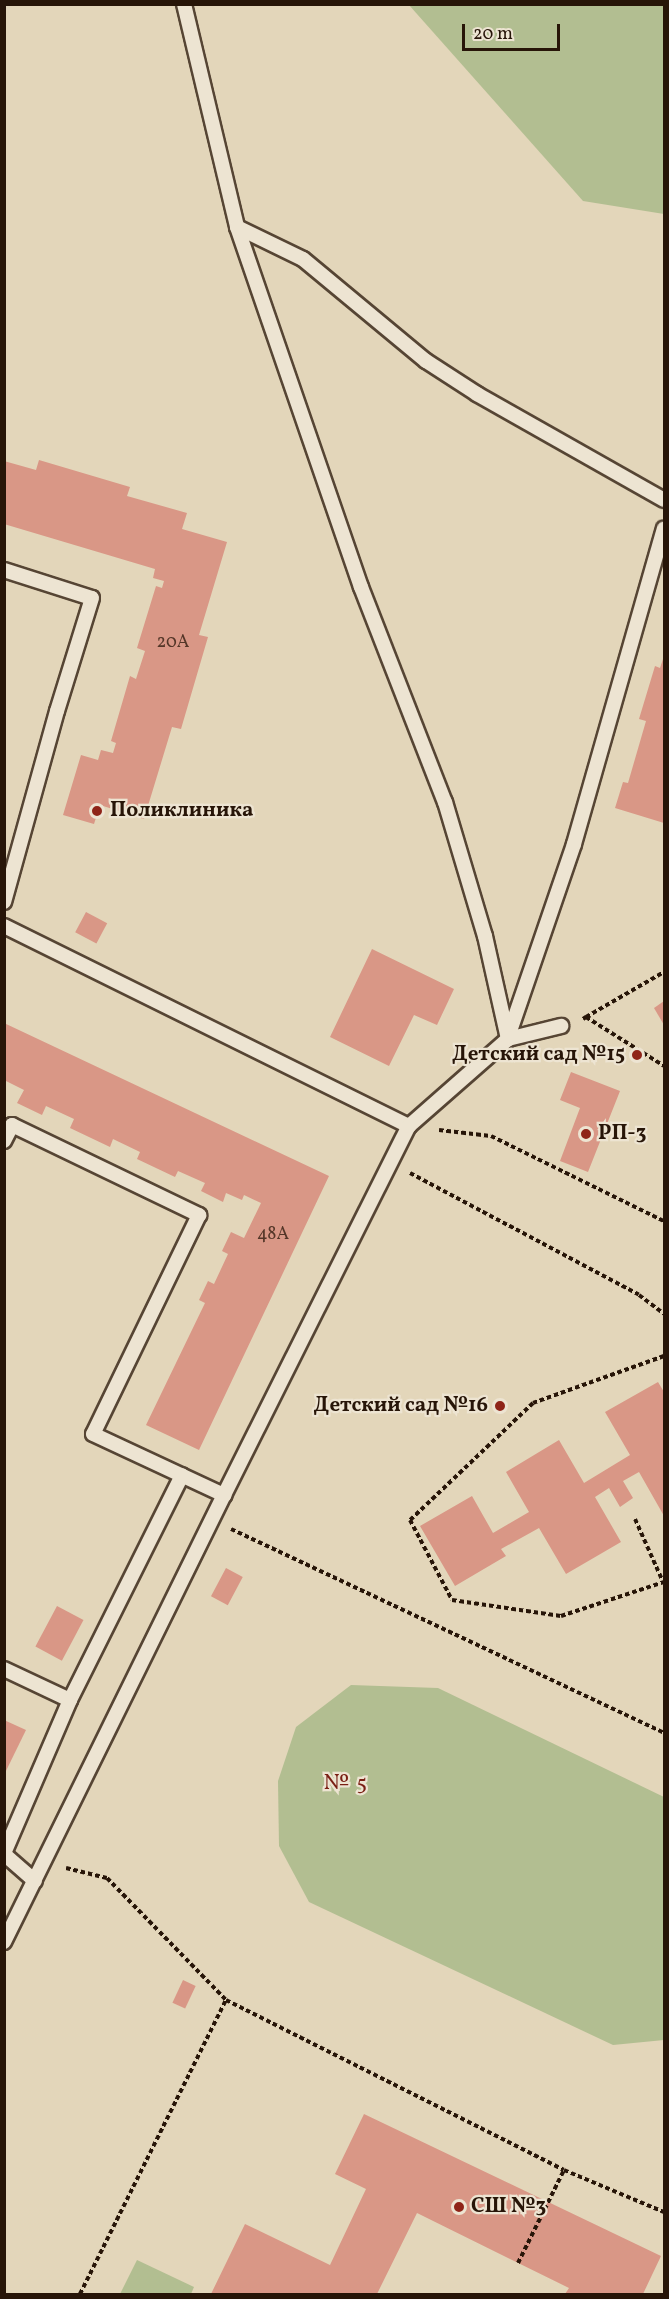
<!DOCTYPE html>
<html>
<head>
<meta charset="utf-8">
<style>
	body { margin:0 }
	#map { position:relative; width:669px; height:2299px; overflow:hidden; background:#e3d6ba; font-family:Vollkorn,serif }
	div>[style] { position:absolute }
	.green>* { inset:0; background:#b2be91 }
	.building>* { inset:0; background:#d99786; transform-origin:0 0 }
	.path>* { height:4px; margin-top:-2px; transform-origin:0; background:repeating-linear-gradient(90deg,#271508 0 4.5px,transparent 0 7.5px) }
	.roads { filter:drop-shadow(2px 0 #564534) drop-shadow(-2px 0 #564534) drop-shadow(0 2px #564534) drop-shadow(0 -2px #564534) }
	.service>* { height:14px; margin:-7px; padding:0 7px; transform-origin:7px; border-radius:7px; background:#ede4d2 }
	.dots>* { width:16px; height:16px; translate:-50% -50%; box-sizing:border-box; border:3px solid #ede4d2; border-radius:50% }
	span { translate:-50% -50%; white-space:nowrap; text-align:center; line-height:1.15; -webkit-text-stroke:4.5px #ede4d2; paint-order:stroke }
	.number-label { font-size:18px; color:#543628 }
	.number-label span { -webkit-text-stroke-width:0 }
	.poi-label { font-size:21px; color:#271508; font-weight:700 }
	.left { translate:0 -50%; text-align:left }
	.right { translate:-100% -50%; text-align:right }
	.neighbourhood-label { font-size:22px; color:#7a1f14; letter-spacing:1.5px }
	.frame { position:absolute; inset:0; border:6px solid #271508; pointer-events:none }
	.scale { position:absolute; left:462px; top:24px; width:98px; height:27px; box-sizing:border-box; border:3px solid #271508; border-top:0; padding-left:8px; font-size:18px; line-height:21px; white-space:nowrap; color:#271508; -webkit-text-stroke:4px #ede4d2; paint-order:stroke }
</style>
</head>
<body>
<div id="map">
	<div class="green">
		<div style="clip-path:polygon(409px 5px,664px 5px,664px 214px,583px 201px)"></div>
		<div style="clip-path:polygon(351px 1685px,438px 1688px,664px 1797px,664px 2040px,613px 2045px,309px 1902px,279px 1846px,278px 1781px,296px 1727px)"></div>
		<div style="clip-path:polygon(137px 2260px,194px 2287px,191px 2294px,120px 2294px)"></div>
	</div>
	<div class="building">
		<div style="clip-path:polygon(39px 460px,130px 487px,127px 496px,187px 513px,182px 529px,227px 542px,199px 635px,208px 637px,181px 729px,172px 727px,144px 819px,100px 805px,94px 824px,63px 815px,81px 755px,98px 760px,101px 750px,113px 753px,116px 743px,111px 741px,130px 676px,136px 679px,145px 651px,137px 648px,156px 586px,162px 588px,164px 581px,153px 578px,155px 569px,4px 524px,4px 461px,36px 470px)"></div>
		<div style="clip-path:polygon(664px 656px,664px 823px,615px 808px,623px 782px,628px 783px,646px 721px,639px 719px,655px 666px,660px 668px)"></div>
		<div style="left:86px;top:912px;width:24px;height:23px;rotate:28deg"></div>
		<div style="clip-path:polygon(372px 949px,454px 989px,437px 1025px,414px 1015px,389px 1066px,330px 1037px)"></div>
		<div style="clip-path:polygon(664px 1001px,664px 1025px,654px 1008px)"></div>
		<div style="clip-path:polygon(4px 1023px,329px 1176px,199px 1450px,146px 1425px,205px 1303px,199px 1300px,208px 1281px,214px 1284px,228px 1254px,222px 1251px,231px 1232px,244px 1238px,261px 1203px,244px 1195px,242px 1200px,226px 1193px,223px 1202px,201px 1191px,205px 1183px,178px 1171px,175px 1177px,137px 1159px,140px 1152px,113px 1139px,110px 1147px,70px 1128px,74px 1119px,46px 1106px,42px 1115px,17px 1103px,24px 1090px,4px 1080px)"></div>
		<div style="clip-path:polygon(571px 1072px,620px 1091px,588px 1172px,560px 1161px,580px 1108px,560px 1100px)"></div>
		<div style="clip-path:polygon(658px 1382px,664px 1392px,664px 1516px,639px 1472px,623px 1481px,633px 1498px,620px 1507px,609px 1488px,595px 1497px,621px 1542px,566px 1574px,539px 1528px,501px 1549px,506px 1556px,455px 1586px,420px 1526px,472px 1496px,493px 1533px,529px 1512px,506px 1472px,559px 1440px,584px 1483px,630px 1455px,605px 1412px)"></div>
		<div style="left:226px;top:1568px;width:19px;height:32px;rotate:28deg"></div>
		<div style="left:57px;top:1606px;width:30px;height:46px;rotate:28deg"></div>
		<div style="clip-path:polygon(4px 1720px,26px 1730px,4px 1775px)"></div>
		<div style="left:183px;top:1980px;width:14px;height:25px;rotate:25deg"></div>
		<div style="clip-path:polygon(364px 2114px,661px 2256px,643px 2294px,565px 2294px,569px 2288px,417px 2213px,377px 2294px,211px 2294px,245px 2224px,330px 2265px,366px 2189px,335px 2174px)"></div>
	</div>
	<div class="path">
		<div style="left:586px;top:1017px;width:90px;rotate:-30deg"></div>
		<div style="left:583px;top:1019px;width:4px;rotate:-34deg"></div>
		<div style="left:586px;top:1017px;width:92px;rotate:32.1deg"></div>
		<div style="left:439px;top:1130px;width:52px;rotate:6.6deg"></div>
		<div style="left:491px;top:1136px;width:193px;rotate:26.2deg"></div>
		<div style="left:410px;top:1173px;width:259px;rotate:28deg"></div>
		<div style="left:639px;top:1295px;width:31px;rotate:37deg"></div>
		<div style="left:664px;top:1356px;width:139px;rotate:160.3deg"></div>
		<div style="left:533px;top:1403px;width:170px;rotate:136.4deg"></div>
		<div style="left:410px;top:1520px;width:90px;rotate:62.3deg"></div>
		<div style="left:452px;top:1600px;width:110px;rotate:8.4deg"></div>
		<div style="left:561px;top:1616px;width:108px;rotate:-18.3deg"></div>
		<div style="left:635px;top:1519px;width:69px;rotate:66deg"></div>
		<div style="left:231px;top:1529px;width:479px;rotate:25.2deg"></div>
		<div style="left:66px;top:1868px;width:42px;rotate:13.7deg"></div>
		<div style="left:107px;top:1878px;width:170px;rotate:45.7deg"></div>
		<div style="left:226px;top:2000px;width:378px;rotate:26.7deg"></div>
		<div style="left:564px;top:2170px;width:108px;rotate:22.8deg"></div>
		<div style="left:518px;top:2263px;width:104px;rotate:-63.7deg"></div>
		<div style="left:80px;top:2294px;width:328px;rotate:-63.6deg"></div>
	</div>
	<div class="roads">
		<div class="service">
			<div style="left:184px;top:4px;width:229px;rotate:76.6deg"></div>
			<div style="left:237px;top:227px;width:381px;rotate:71deg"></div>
			<div style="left:361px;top:587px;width:231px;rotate:68.7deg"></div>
			<div style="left:445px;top:802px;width:140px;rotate:73.4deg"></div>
			<div style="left:485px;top:936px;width:106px;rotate:77.4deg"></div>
			<div style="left:237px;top:227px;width:73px;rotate:25.9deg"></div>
			<div style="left:303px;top:259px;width:160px;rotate:39.7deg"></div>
			<div style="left:426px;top:361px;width:61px;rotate:32.9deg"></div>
			<div style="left:477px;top:394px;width:215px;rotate:29.5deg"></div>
			<div style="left:4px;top:570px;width:92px;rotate:17.7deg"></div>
			<div style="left:92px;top:598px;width:118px;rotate:107.2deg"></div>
			<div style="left:57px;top:711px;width:198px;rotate:105.5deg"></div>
			<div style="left:4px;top:926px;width:452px;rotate:26.3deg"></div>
			<div style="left:508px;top:1037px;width:204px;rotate:-71.1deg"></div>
			<div style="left:574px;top:844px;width:328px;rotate:-74.1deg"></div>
			<div style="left:4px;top:1141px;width:18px;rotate:-63deg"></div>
			<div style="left:12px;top:1125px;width:208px;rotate:25.7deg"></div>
			<div style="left:199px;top:1215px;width:243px;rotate:115.8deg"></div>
			<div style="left:93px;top:1434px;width:145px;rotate:25deg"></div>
			<div style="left:4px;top:1669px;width:73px;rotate:25.2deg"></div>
			<div style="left:70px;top:1700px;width:167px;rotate:113.3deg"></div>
			<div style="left:70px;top:1700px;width:251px;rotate:-63.5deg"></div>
			<div style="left:4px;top:1854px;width:41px;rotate:41.1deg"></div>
			<div style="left:4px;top:1942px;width:498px;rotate:-63.8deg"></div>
			<div style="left:224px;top:1495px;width:413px;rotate:-63.4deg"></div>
			<div style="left:409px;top:1126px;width:132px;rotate:-41.3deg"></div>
			<div style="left:508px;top:1039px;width:55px;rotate:-13.8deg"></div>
		</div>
	</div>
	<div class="dots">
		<div style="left:97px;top:811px;background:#8f2418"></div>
		<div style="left:637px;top:1055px;background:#8f2418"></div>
		<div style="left:586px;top:1134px;background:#8f2418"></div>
		<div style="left:500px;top:1406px;background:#8f2418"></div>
		<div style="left:459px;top:2207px;background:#8f2418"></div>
	</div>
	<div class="number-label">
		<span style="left:173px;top:643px">20А</span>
		<span style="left:273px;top:1235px">48А</span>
	</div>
	<div class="poi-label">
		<span class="left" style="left:110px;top:811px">Поликлиника</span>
		<span class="right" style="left:625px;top:1055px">Детский сад №15</span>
		<span class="left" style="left:598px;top:1134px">РП-3</span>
		<span class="right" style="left:488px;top:1406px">Детский сад №16</span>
		<span class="left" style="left:471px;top:2207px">СШ №3</span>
	</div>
	<div class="neighbourhood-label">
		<span style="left:346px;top:1784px">№ 5</span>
	</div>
	<div class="frame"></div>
	<div class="scale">20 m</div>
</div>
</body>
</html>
